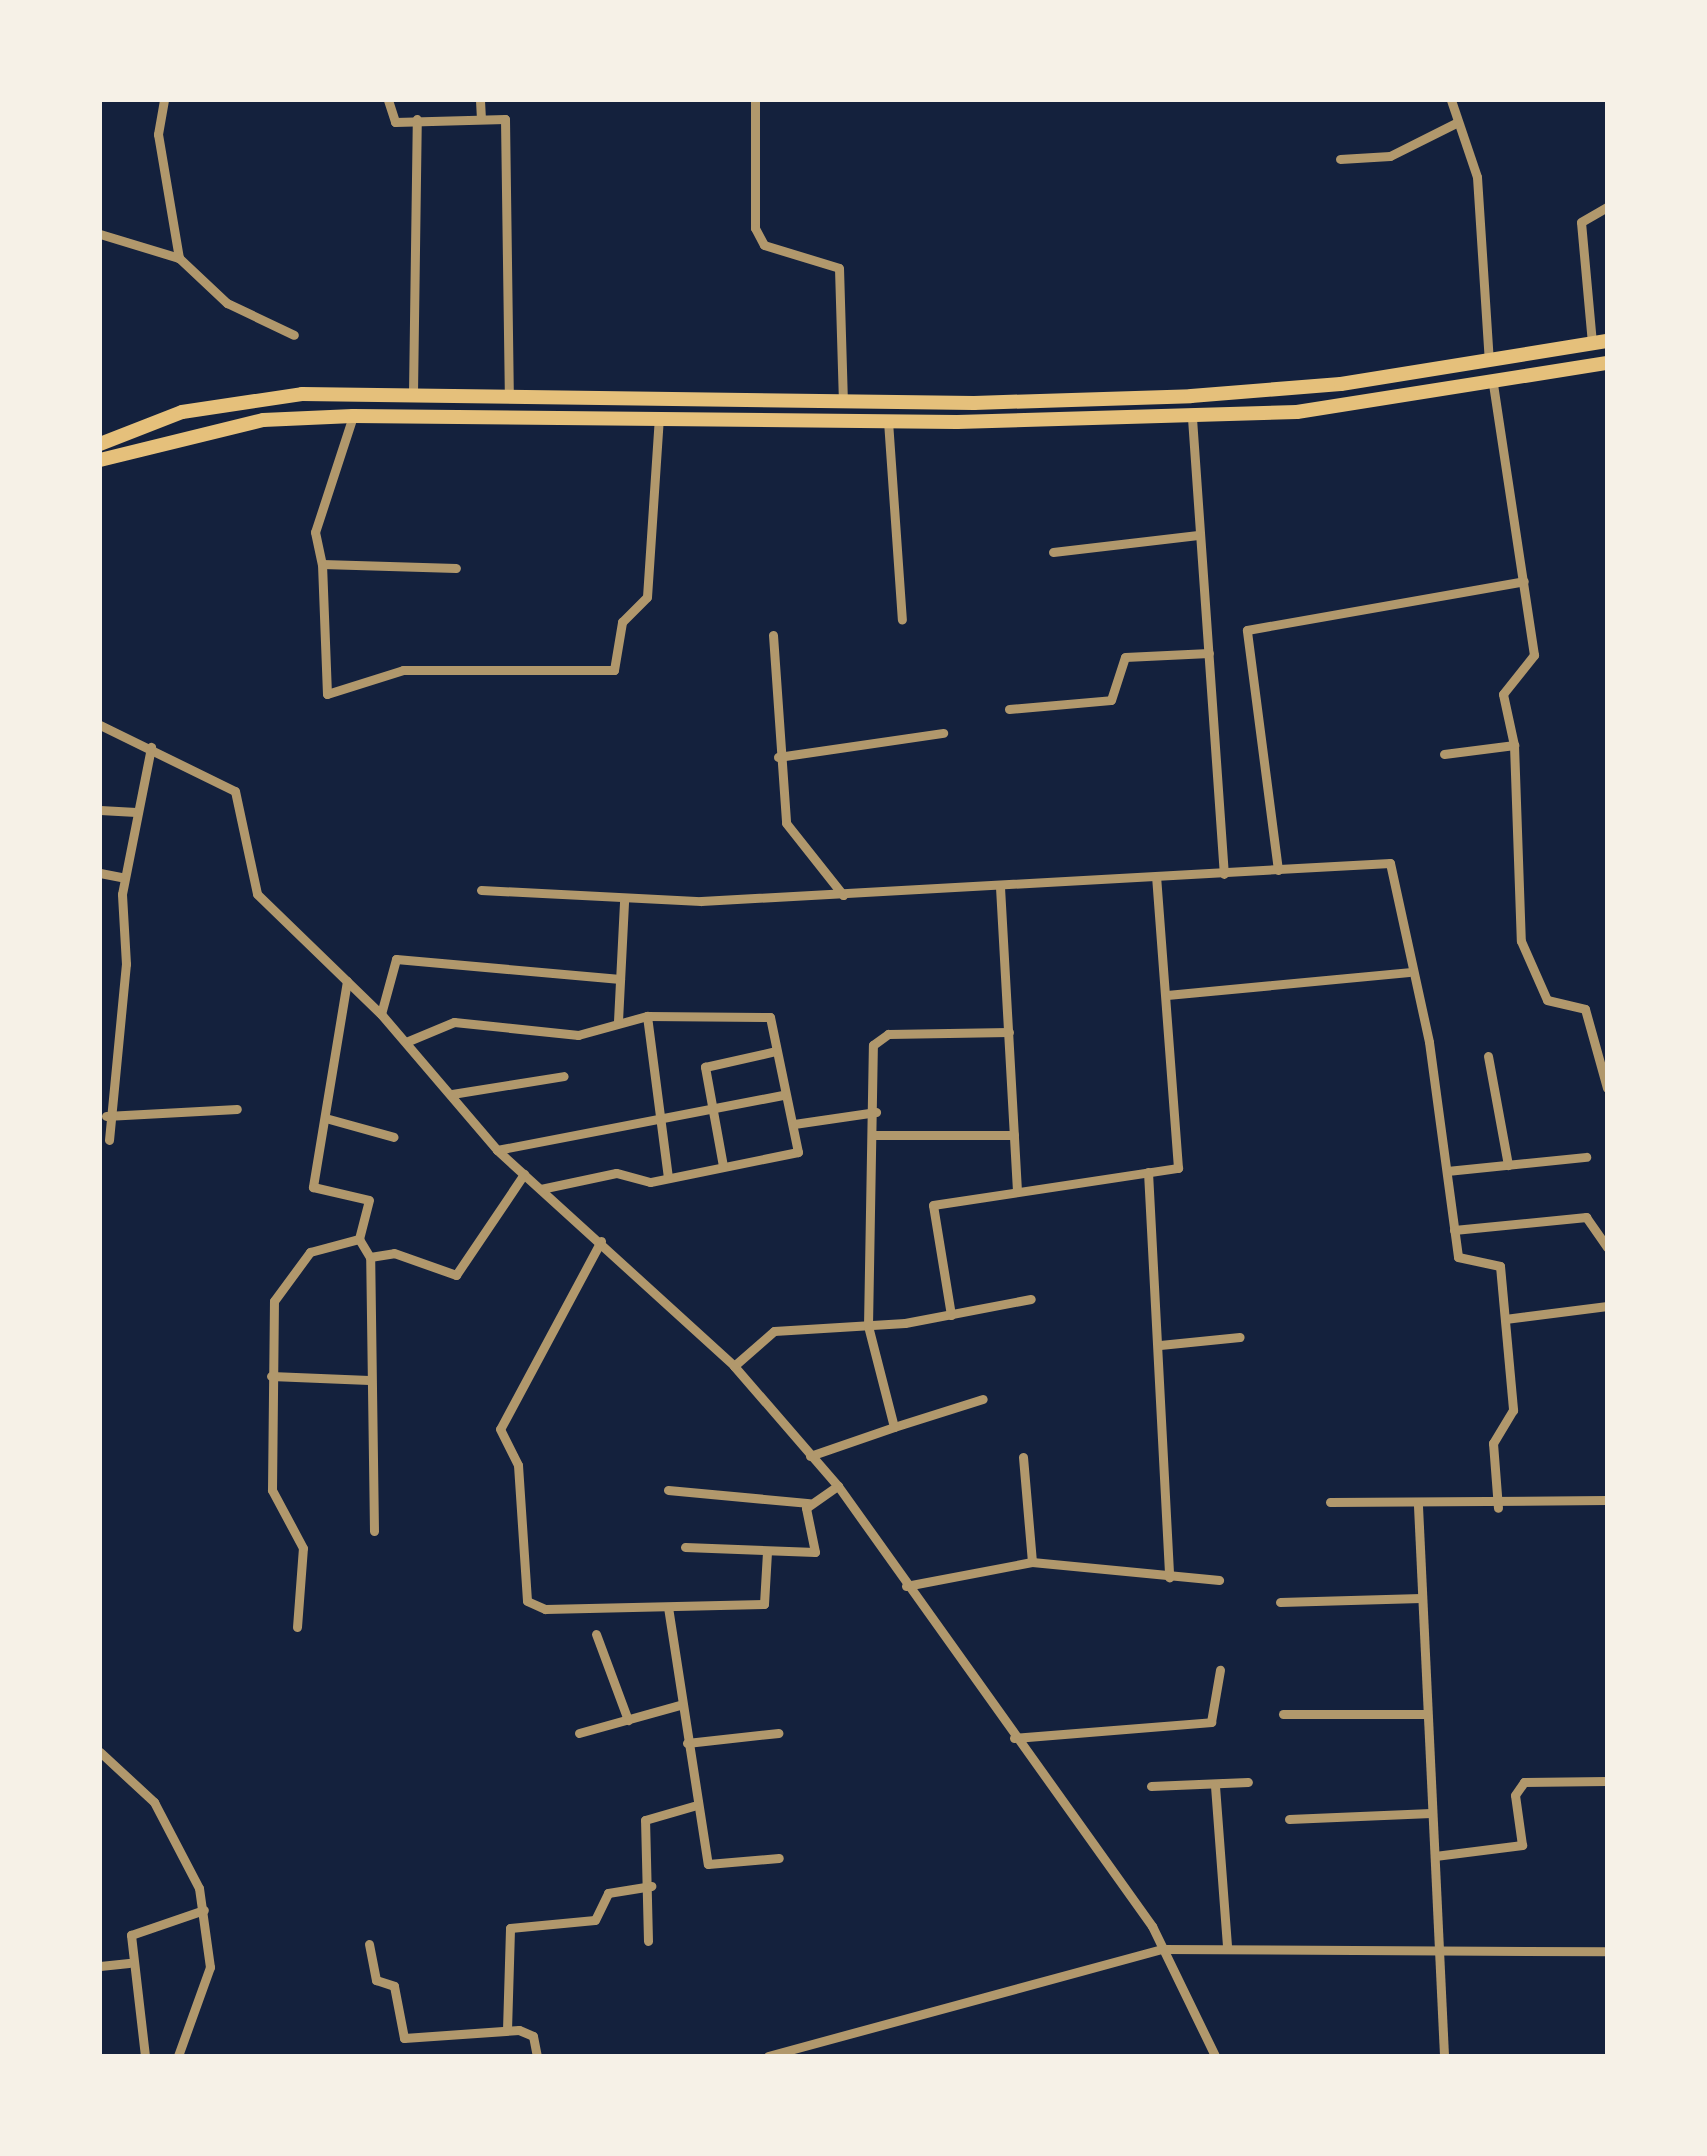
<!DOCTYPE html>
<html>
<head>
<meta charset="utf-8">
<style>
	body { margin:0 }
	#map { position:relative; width:1707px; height:2156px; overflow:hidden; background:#14213d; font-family:Rubik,sans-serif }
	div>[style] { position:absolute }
	.minor>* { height:9px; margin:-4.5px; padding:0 4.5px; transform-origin:4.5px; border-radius:4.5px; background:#b1986c }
	.trunk>* { height:14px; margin:-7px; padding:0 7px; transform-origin:7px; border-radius:7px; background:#e5c07b }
	span { translate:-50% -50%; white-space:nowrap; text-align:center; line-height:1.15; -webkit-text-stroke:10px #f6f1e7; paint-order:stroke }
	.frame { position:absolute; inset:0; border:102px solid #f6f1e7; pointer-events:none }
</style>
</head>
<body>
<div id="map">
	<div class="minor">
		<div style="left:164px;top:100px;width:35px;rotate:100deg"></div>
		<div style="left:158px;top:134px;width:126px;rotate:80.4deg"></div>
		<div style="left:179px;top:258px;width:66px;rotate:43.2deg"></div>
		<div style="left:227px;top:303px;width:74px;rotate:25.5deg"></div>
		<div style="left:388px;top:100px;width:23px;rotate:72deg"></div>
		<div style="left:395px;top:122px;width:110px;rotate:-1.6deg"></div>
		<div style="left:505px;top:119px;width:272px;rotate:89.2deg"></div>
		<div style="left:480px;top:100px;width:19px;rotate:87deg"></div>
		<div style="left:755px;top:100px;width:128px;rotate:90deg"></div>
		<div style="left:755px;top:228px;width:19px;rotate:62deg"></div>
		<div style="left:764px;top:245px;width:78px;rotate:17deg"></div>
		<div style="left:839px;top:268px;width:131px;rotate:88.3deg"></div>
		<div style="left:1451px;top:100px;width:81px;rotate:71.3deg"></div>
		<div style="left:1477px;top:177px;width:185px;rotate:86.3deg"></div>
		<div style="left:1340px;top:159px;width:50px;rotate:-3.4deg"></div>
		<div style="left:1390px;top:156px;width:74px;rotate:-26.6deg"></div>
		<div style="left:100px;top:234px;width:83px;rotate:16.9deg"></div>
		<div style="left:1592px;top:343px;width:121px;rotate:-95.2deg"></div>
		<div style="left:1581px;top:222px;width:30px;rotate:-30deg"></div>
		<div style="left:413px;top:393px;width:274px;rotate:-89.2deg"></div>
		<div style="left:353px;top:416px;width:122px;rotate:108.1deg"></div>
		<div style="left:315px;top:532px;width:33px;rotate:78deg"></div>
		<div style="left:322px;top:564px;width:134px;rotate:1.7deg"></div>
		<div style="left:1192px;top:418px;width:457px;rotate:86deg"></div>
		<div style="left:888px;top:421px;width:199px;rotate:86deg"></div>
		<div style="left:1053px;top:552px;width:146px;rotate:-6.7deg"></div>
		<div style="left:322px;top:564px;width:130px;rotate:87.8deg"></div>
		<div style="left:327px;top:694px;width:80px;rotate:-17.5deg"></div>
		<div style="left:403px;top:670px;width:211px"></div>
		<div style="left:614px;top:670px;width:49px;rotate:-80.5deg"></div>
		<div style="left:622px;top:622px;width:35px;rotate:-45deg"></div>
		<div style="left:647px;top:597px;width:179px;rotate:-86.2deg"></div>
		<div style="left:773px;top:635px;width:188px;rotate:86deg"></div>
		<div style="left:786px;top:823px;width:92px;rotate:51.6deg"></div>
		<div style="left:1009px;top:709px;width:102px;rotate:-5deg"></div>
		<div style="left:1111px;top:700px;width:45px;rotate:-72deg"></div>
		<div style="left:1125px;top:657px;width:84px;rotate:-2.7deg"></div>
		<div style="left:100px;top:725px;width:150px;rotate:26.1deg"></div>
		<div style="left:235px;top:791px;width:105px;rotate:77.9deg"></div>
		<div style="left:257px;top:894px;width:173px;rotate:44.1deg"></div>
		<div style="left:381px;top:1014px;width:179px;rotate:49.5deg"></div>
		<div style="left:497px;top:1150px;width:321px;rotate:42.3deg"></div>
		<div style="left:734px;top:1366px;width:159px;rotate:49.1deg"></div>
		<div style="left:838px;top:1486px;width:541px;rotate:54.49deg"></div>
		<div style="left:1152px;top:1926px;width:144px;rotate:64.1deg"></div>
		<div style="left:1514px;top:745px;width:196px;rotate:88deg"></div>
		<div style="left:1521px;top:941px;width:64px;rotate:66.2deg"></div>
		<div style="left:1547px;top:1000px;width:39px;rotate:13deg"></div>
		<div style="left:1585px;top:1009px;width:82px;rotate:74.4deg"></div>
		<div style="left:1444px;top:754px;width:71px;rotate:-7.3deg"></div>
		<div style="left:1514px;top:745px;width:52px;rotate:-102.2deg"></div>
		<div style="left:1503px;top:694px;width:50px;rotate:-51.5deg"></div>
		<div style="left:1534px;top:655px;width:275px;rotate:-98.6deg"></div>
		<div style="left:778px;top:757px;width:167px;rotate:-8.3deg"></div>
		<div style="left:100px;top:810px;width:36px;rotate:3deg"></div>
		<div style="left:1278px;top:870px;width:242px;rotate:-97.4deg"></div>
		<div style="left:1247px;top:630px;width:281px;rotate:-10deg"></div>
		<div style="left:100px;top:873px;width:25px;rotate:11deg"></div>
		<div style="left:1000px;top:887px;width:302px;rotate:86.8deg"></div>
		<div style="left:481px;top:890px;width:220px;rotate:2.9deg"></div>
		<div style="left:701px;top:901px;width:690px;rotate:-3.16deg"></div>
		<div style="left:1390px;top:863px;width:183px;rotate:77.7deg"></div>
		<div style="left:1429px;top:1042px;width:217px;rotate:82.3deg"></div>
		<div style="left:1458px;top:1257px;width:43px;rotate:12.1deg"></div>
		<div style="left:1500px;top:1266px;width:145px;rotate:84.8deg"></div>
		<div style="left:1513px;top:1410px;width:39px;rotate:121deg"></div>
		<div style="left:1493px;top:1443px;width:65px;rotate:85.6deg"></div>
		<div style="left:347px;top:981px;width:209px;rotate:99.4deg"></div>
		<div style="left:313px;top:1187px;width:57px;rotate:13.1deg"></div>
		<div style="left:369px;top:1200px;width:40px;rotate:104.4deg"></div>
		<div style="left:359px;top:1239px;width:21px;rotate:59deg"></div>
		<div style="left:1167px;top:995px;width:243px;rotate:-5.4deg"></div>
		<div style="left:381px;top:1014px;width:57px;rotate:-74.7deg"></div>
		<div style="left:396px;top:959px;width:225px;rotate:5.1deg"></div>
		<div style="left:647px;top:1016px;width:162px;rotate:82.6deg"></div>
		<div style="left:618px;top:1021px;width:120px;rotate:-87.1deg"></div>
		<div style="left:406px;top:1042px;width:52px;rotate:-22.6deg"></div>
		<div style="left:454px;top:1022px;width:125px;rotate:6deg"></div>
		<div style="left:578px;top:1035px;width:72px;rotate:-15.4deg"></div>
		<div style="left:647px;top:1016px;width:123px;rotate:0.5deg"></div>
		<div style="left:770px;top:1017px;width:138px;rotate:78.3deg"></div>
		<div style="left:798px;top:1152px;width:151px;rotate:168.5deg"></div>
		<div style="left:650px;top:1182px;width:35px;rotate:-165deg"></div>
		<div style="left:616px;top:1173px;width:77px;rotate:168deg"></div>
		<div style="left:1488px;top:1056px;width:111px;rotate:79.6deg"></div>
		<div style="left:452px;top:1094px;width:113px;rotate:-9.1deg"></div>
		<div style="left:106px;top:1116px;width:131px;rotate:-3.1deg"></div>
		<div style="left:329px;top:1119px;width:67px;rotate:15.5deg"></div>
		<div style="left:794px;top:1124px;width:83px;rotate:-8.3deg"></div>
		<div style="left:876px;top:1135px;width:138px"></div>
		<div style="left:109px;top:1140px;width:177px;rotate:-84.5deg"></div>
		<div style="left:126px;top:964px;width:70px;rotate:-93.3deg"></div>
		<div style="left:122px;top:894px;width:150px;rotate:-78.8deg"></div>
		<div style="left:497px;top:1150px;width:291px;rotate:-10.9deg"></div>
		<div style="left:723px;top:1166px;width:101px;rotate:-100.3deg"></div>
		<div style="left:705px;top:1067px;width:73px;rotate:-12.7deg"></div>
		<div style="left:1447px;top:1171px;width:140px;rotate:-5.8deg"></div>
		<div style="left:1148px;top:1172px;width:406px;rotate:87deg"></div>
		<div style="left:1454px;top:1230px;width:133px;rotate:-5.6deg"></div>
		<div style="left:1586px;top:1217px;width:37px;rotate:55deg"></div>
		<div style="left:601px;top:1241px;width:213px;rotate:118.2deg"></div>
		<div style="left:500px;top:1429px;width:40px;rotate:63.4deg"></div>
		<div style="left:518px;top:1465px;width:136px;rotate:86.2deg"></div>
		<div style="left:527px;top:1601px;width:20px;rotate:24deg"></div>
		<div style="left:545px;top:1609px;width:219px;rotate:-1.3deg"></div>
		<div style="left:764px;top:1604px;width:52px;rotate:-86.7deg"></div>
		<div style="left:951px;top:1315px;width:111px;rotate:-99.3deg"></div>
		<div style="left:933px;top:1205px;width:248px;rotate:-8.6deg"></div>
		<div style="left:1178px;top:1168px;width:292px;rotate:-94.3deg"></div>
		<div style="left:1505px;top:1319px;width:103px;rotate:-7.3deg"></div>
		<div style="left:1160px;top:1345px;width:80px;rotate:-5.7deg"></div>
		<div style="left:734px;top:1366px;width:53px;rotate:-41.2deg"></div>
		<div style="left:774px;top:1331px;width:131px;rotate:-3.5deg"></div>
		<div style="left:905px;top:1323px;width:128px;rotate:-10.8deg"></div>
		<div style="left:271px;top:1376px;width:98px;rotate:2.3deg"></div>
		<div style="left:894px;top:1427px;width:93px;rotate:-17.5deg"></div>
		<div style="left:810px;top:1456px;width:89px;rotate:-19deg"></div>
		<div style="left:894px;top:1427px;width:104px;rotate:-104.4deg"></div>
		<div style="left:868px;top:1326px;width:281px;rotate:-89deg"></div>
		<div style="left:873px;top:1045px;width:19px;rotate:-36deg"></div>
		<div style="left:888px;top:1034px;width:121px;rotate:-0.9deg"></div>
		<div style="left:1023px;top:1457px;width:105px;rotate:85.1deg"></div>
		<div style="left:668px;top:1490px;width:142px;rotate:5.3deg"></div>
		<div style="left:1330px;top:1502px;width:277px;rotate:-0.4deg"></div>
		<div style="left:1418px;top:1506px;width:551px;rotate:87.29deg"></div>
		<div style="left:374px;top:1531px;width:274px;rotate:-90.8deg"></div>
		<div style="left:370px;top:1257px;width:24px;rotate:-9deg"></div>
		<div style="left:394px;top:1253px;width:66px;rotate:19.5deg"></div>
		<div style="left:456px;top:1275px;width:122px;rotate:-56deg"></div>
		<div style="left:685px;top:1547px;width:130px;rotate:2.2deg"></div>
		<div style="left:815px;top:1552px;width:45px;rotate:-101.6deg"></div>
		<div style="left:806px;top:1508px;width:39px;rotate:-35deg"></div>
		<div style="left:906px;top:1586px;width:128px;rotate:-10.8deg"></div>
		<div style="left:1032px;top:1562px;width:188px;rotate:5.5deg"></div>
		<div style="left:1280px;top:1602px;width:141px;rotate:-1.6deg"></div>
		<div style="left:668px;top:1607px;width:260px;rotate:81.2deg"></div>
		<div style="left:708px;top:1864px;width:71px;rotate:-4.8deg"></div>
		<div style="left:297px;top:1627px;width:79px;rotate:-85.7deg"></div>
		<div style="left:303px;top:1548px;width:66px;rotate:-118.1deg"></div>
		<div style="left:272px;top:1490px;width:189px;rotate:-89.4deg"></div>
		<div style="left:274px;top:1301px;width:61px;rotate:-53.7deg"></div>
		<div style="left:310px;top:1252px;width:51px;rotate:-14.9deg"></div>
		<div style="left:596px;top:1634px;width:92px;rotate:69.6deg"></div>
		<div style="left:1283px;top:1714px;width:143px"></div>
		<div style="left:579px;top:1733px;width:105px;rotate:-15.5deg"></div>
		<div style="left:1014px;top:1738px;width:198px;rotate:-4.6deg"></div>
		<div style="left:1211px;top:1722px;width:53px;rotate:-80.2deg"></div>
		<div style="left:687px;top:1743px;width:92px;rotate:-6.3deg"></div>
		<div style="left:100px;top:1752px;width:74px;rotate:42.8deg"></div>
		<div style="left:154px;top:1802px;width:97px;rotate:62.4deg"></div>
		<div style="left:199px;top:1888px;width:80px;rotate:82.1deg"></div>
		<div style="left:210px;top:1967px;width:95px;rotate:109.8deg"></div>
		<div style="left:1151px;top:1786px;width:97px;rotate:-2.4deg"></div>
		<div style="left:1215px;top:1786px;width:161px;rotate:85.7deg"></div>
		<div style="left:1289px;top:1819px;width:142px;rotate:-2.4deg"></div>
		<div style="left:1435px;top:1856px;width:88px;rotate:-7.2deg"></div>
		<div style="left:1522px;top:1845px;width:50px;rotate:-98deg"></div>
		<div style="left:1515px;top:1795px;width:16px;rotate:-55deg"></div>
		<div style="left:1524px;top:1782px;width:83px;rotate:-0.7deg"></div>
		<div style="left:648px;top:1941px;width:121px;rotate:-91.4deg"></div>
		<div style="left:645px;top:1820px;width:54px;rotate:-16.1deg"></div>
		<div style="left:369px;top:1944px;width:37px;rotate:79deg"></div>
		<div style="left:376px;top:1980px;width:19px;rotate:18deg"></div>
		<div style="left:394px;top:1986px;width:53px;rotate:79.1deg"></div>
		<div style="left:404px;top:2038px;width:115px;rotate:-4deg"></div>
		<div style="left:519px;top:2030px;width:15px;rotate:23deg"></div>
		<div style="left:533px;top:2036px;width:20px;rotate:79deg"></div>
		<div style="left:100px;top:1966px;width:29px;rotate:-6deg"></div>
		<div style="left:507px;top:2030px;width:102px;rotate:-88.3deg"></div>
		<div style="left:510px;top:1928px;width:85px;rotate:-5.4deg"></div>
		<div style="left:595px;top:1920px;width:30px;rotate:-64deg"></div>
		<div style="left:608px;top:1893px;width:44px;rotate:-9.2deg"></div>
		<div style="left:145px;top:2056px;width:122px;rotate:-96.6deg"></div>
		<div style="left:131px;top:1935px;width:77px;rotate:-18.9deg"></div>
		<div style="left:768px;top:2056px;width:409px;rotate:-15.2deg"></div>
		<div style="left:1163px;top:1949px;width:444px;rotate:0.3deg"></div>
	</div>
	<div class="trunk">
		<div style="left:100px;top:444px;width:88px;rotate:-21.3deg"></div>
		<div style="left:182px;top:412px;width:121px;rotate:-8.5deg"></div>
		<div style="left:302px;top:394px;width:672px;rotate:0.77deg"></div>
		<div style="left:974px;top:403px;width:217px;rotate:-1.8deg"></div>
		<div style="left:1191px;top:396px;width:150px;rotate:-4.6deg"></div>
		<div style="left:1341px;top:384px;width:269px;rotate:-9.2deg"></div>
		<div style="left:100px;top:460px;width:168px;rotate:-13.8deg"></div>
		<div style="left:263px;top:420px;width:90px;rotate:-2.5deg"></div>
		<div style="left:353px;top:416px;width:604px;rotate:0.57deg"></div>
		<div style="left:957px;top:422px;width:340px;rotate:-1.7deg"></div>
		<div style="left:1297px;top:412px;width:314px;rotate:-9deg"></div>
	</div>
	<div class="frame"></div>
</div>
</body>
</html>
